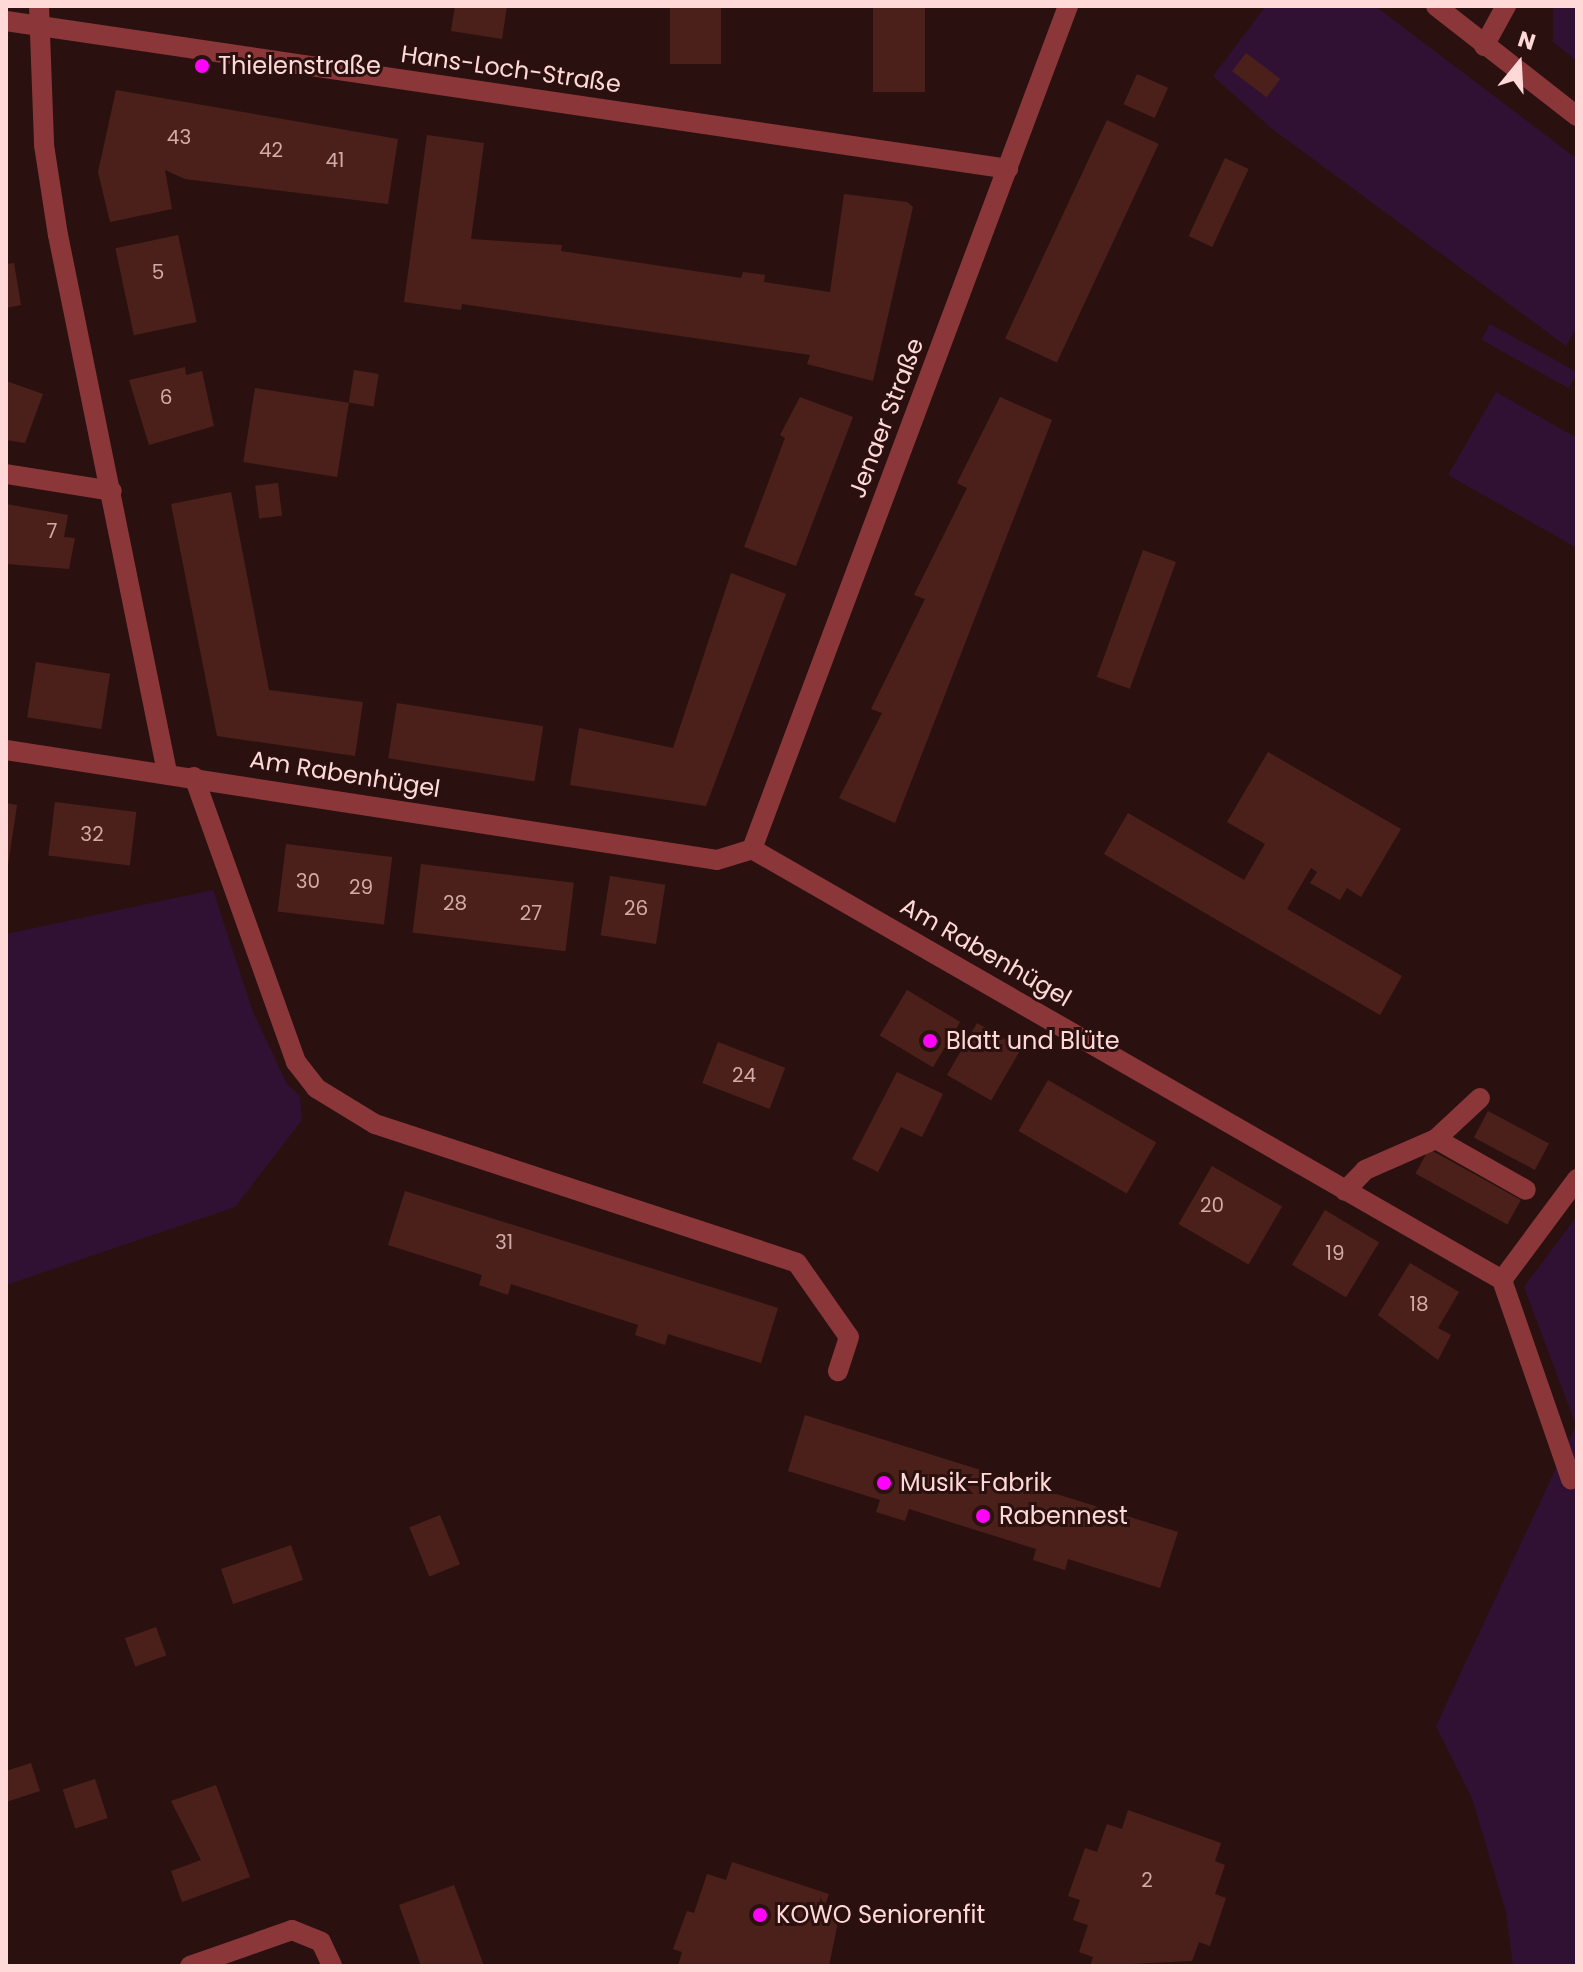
<!DOCTYPE html>
<html>
<head>
<meta charset="utf-8">
<style>
	body { margin:0 }
	#map { position:relative; width:1583px; height:1972px; overflow:hidden; background:#2a110f; font-family:Poppins,sans-serif }
	div>[style] { position:absolute }
	.green>* { inset:0; background:#301134; transform-origin:0 0 }
	.building>* { inset:0; background:#4c201a; transform-origin:0 0 }
	.minor>* { height:20px; margin:-10px; padding:0 10px; transform-origin:10px; border-radius:10px; background:#8b373a }
	.dots>* { width:22px; height:22px; translate:-50% -50%; box-sizing:border-box; border:4px solid #2a110f; border-radius:50% }
	span { translate:-50% -50%; white-space:nowrap; text-align:center; line-height:1.15; -webkit-text-stroke:6px #2a110f; paint-order:stroke }
	.number-label { font-size:20px; color:#d2aba8 }
	.number-label span { -webkit-text-stroke-width:0 }
	.poi-label { font-size:24px; color:#ffd9d8 }
	.left { translate:0 -50%; text-align:left }
	.street-label { font-size:24px; color:#ffd9d8 }
	.frame { position:absolute; inset:0; border:8px solid #ffd9d8; pointer-events:none }
	.north { position:absolute; left:1479px; top:24px; width:80px; height:80px; -webkit-text-stroke:6px #2a110f; paint-order:stroke; rotate:18deg; font-size:22px; font-weight:700; line-height:32px; text-align:center; color:#ffd9d8 }
	.north::after { content:''; display:block; margin:auto; width:28px; height:36px; background:#ffd9d8; clip-path:polygon(50% 0,100% 100%,50% 72%,0 100%) }
</style>
</head>
<body>
<div id="map">
	<div class="green">
		<div style="clip-path:polygon(1266px 6px,1375px 6px,1577px 159px,1577px 327px,1566px 346px,1271px 128px,1213px 76px)"></div>
		<div style="clip-path:polygon(1553px 6px,1577px 6px,1577px 61px,1553px 42px)"></div>
		<div style="left:1490px;top:324px;width:100px;height:18px;rotate:29deg"></div>
		<div style="clip-path:polygon(1496px 392px,1577px 438px,1577px 548px,1448px 475px)"></div>
		<div style="clip-path:polygon(213px 890px,253px 1012px,287px 1084px,300px 1096px,302px 1120px,235px 1207px,6px 1285px,6px 934px)"></div>
		<div style="clip-path:polygon(1577px 1216px,1577px 1966px,1513px 1966px,1506px 1912px,1472px 1798px,1436px 1726px,1576px 1425px,1524px 1287px)"></div>
	</div>
	<div class="building">
		<div style="clip-path:polygon(455px 6px,507px 6px,502px 39px,451px 31px)"></div>
		<div style="left:670px;top:6px;width:51px;height:58px"></div>
		<div style="left:873px;top:6px;width:52px;height:86px"></div>
		<div style="left:1246px;top:53px;width:43px;height:23px;rotate:37deg"></div>
		<div style="left:1137px;top:74px;width:34px;height:33px;rotate:24deg"></div>
		<div style="clip-path:polygon(116px 90px,398px 139px,388px 204px,185px 179px,165px 170px,172px 209px,110px 222px,98px 172px)"></div>
		<div style="left:1107px;top:120px;width:57px;height:241px;rotate:25deg"></div>
		<div style="clip-path:polygon(427px 135px,484px 143px,471px 239px,562px 245px,561px 251px,741px 278px,743px 272px,765px 275px,764px 282px,830px 292px,844px 194px,907px 202px,913px 207px,873px 381px,807px 364px,810px 355px,462px 304px,461px 310px,404px 302px)"></div>
		<div style="left:1225px;top:158px;width:26px;height:86px;rotate:25deg"></div>
		<div style="left:178px;top:235px;width:89px;height:64px;rotate:78deg"></div>
		<div style="clip-path:polygon(14px 263px,21px 305px,6px 308px,6px 264px)"></div>
		<div style="clip-path:polygon(185px 367px,186px 375px,202px 371px,214px 426px,149px 445px,129px 380px)"></div>
		<div style="left:354px;top:370px;width:25px;height:33px;rotate:9deg"></div>
		<div style="clip-path:polygon(6px 381px,43px 394px,25px 443px,6px 440px)"></div>
		<div style="left:255px;top:388px;width:95px;height:75px;rotate:9deg"></div>
		<div style="clip-path:polygon(800px 397px,853px 417px,796px 566px,744px 547px,785px 438px,780px 435px)"></div>
		<div style="clip-path:polygon(1000px 397px,1052px 420px,895px 823px,839px 798px,882px 713px,871px 709px,925px 599px,914px 595px,967px 488px,957px 483px)"></div>
		<div style="left:278px;top:483px;width:33px;height:23px;rotate:83deg"></div>
		<div style="clip-path:polygon(231px 492px,269px 690px,363px 702px,355px 756px,217px 736px,171px 504px)"></div>
		<div style="clip-path:polygon(6px 504px,68px 515px,64px 537px,75px 538px,69px 569px,6px 564px)"></div>
		<div style="left:1143px;top:550px;width:35px;height:135px;rotate:20deg"></div>
		<div style="clip-path:polygon(731px 573px,786px 594px,706px 806px,570px 785px,579px 728px,673px 748px)"></div>
		<div style="left:36px;top:662px;width:75px;height:56px;rotate:9deg"></div>
		<div style="left:397px;top:703px;width:148px;height:56px;rotate:9deg"></div>
		<div style="clip-path:polygon(1268px 752px,1401px 829px,1361px 897px,1347px 888px,1340px 900px,1310px 883px,1317px 872px,1311px 868px,1287px 909px,1402px 976px,1380px 1015px,1104px 854px,1128px 813px,1244px 880px,1265px 844px,1227px 822px)"></div>
		<div style="left:55px;top:802px;width:82px;height:54px;rotate:7deg"></div>
		<div style="clip-path:polygon(6px 803px,17px 805px,8px 865px,6px 865px)"></div>
		<div style="left:286px;top:844px;width:107px;height:68px;rotate:7deg"></div>
		<div style="left:421px;top:864px;width:154px;height:69px;rotate:7deg"></div>
		<div style="left:610px;top:876px;width:56px;height:60px;rotate:9deg"></div>
		<div style="left:907px;top:990px;width:62px;height:53px;rotate:31deg"></div>
		<div style="left:977px;top:1023px;width:51px;height:60px;rotate:30deg"></div>
		<div style="left:718px;top:1042px;width:72px;height:44px;rotate:21deg"></div>
		<div style="clip-path:polygon(897px 1072px,943px 1094px,922px 1137px,901px 1127px,878px 1172px,852px 1159px)"></div>
		<div style="left:1048px;top:1080px;width:125px;height:59px;rotate:30deg"></div>
		<div style="left:1488px;top:1111px;width:69px;height:30px;rotate:28deg"></div>
		<div style="left:1429px;top:1149px;width:105px;height:28px;rotate:29deg"></div>
		<div style="left:1212px;top:1166px;width:81px;height:67px;rotate:30deg"></div>
		<div style="clip-path:polygon(405px 1191px,778px 1308px,761px 1363px,668px 1334px,665px 1345px,635px 1335px,638px 1325px,511px 1284px,508px 1295px,479px 1285px,482px 1275px,388px 1245px)"></div>
		<div style="left:1325px;top:1210px;width:63px;height:64px;rotate:31deg"></div>
		<div style="clip-path:polygon(1410px 1263px,1459px 1292px,1438px 1328px,1451px 1335px,1438px 1360px,1378px 1315px)"></div>
		<div style="clip-path:polygon(805px 1415px,1178px 1532px,1160px 1588px,1068px 1559px,1065px 1570px,1033px 1560px,1036px 1549px,909px 1509px,905px 1521px,876px 1512px,880px 1500px,788px 1471px)"></div>
		<div style="left:440px;top:1515px;width:53px;height:33px;rotate:68deg"></div>
		<div style="left:291px;top:1545px;width:37px;height:74px;rotate:71deg"></div>
		<div style="left:156px;top:1627px;width:30px;height:33px;rotate:70deg"></div>
		<div style="clip-path:polygon(31px 1763px,40px 1791px,6px 1802px,6px 1771px)"></div>
		<div style="left:95px;top:1779px;width:41px;height:34px;rotate:72deg"></div>
		<div style="clip-path:polygon(216px 1785px,250px 1877px,182px 1902px,171px 1871px,201px 1860px,171px 1801px)"></div>
		<div style="clip-path:polygon(1128px 1810px,1221px 1843px,1215px 1861px,1225px 1865px,1215px 1894px,1226px 1898px,1210px 1946px,1199px 1942px,1192px 1961px,1090px 1966px,1093px 1957px,1079px 1952px,1088px 1925px,1073px 1920px,1080px 1900px,1068px 1896px,1085px 1848px,1097px 1852px,1107px 1824px,1122px 1829px)"></div>
		<div style="clip-path:polygon(732px 1862px,829px 1894px,823px 1911px,839px 1917px,829px 1966px,678px 1966px,682px 1952px,673px 1949px,687px 1911px,694px 1913px,707px 1874px,726px 1880px)"></div>
		<div style="clip-path:polygon(454px 1885px,484px 1966px,421px 1966px,399px 1905px)"></div>
	</div>
	<div class="minor">
		<div style="left:39px;top:6px;width:139px;rotate:87.9deg"></div>
		<div style="left:44px;top:145px;width:91px;rotate:81.2deg"></div>
		<div style="left:58px;top:235px;width:548px;rotate:78.53deg"></div>
		<div style="left:1436px;top:6px;width:179px;rotate:38deg"></div>
		<div style="left:6px;top:21px;width:1013px;rotate:8.4deg"></div>
		<div style="left:1484px;top:46px;width:46px;rotate:-61.2deg"></div>
		<div style="left:6px;top:474px;width:107px;rotate:9.1deg"></div>
		<div style="left:6px;top:750px;width:719px;rotate:8.79deg"></div>
		<div style="left:717px;top:860px;width:37px;rotate:-17deg"></div>
		<div style="left:752px;top:849px;width:865px;rotate:29.88deg"></div>
		<div style="left:1502px;top:1280px;width:211px;rotate:70.9deg"></div>
		<div style="left:194px;top:777px;width:303px;rotate:70.3deg"></div>
		<div style="left:296px;top:1062px;width:33px;rotate:52deg"></div>
		<div style="left:316px;top:1088px;width:69px;rotate:31.4deg"></div>
		<div style="left:375px;top:1124px;width:444px;rotate:18.2deg"></div>
		<div style="left:797px;top:1263px;width:90px;rotate:54.9deg"></div>
		<div style="left:849px;top:1337px;width:36px;rotate:108deg"></div>
		<div style="left:752px;top:849px;width:900px;rotate:-69.45deg"></div>
		<div style="left:1436px;top:1139px;width:103px;rotate:29.5deg"></div>
		<div style="left:1345px;top:1191px;width:29px;rotate:-46deg"></div>
		<div style="left:1365px;top:1170px;width:77px;rotate:-23.6deg"></div>
		<div style="left:1436px;top:1139px;width:60px;rotate:-43deg"></div>
		<div style="left:1502px;top:1280px;width:126px;rotate:-53.4deg"></div>
		<div style="left:190px;top:1966px;width:108px;rotate:-19.4deg"></div>
		<div style="left:292px;top:1930px;width:31px;rotate:22deg"></div>
		<div style="left:321px;top:1942px;width:26px;rotate:65deg"></div>
	</div>
	<div class="dots">
		<div style="left:202px;top:66px;background:#ff04f8"></div>
		<div style="left:930px;top:1041px;background:#ff04f8"></div>
		<div style="left:884px;top:1483px;background:#ff04f8"></div>
		<div style="left:983px;top:1516px;background:#ff04f8"></div>
		<div style="left:760px;top:1915px;background:#ff04f8"></div>
	</div>
	<div class="number-label">
		<span style="left:179px;top:137px">43</span>
		<span style="left:271px;top:150px">42</span>
		<span style="left:335px;top:160px">41</span>
		<span style="left:158px;top:272px">5</span>
		<span style="left:166px;top:397px">6</span>
		<span style="left:52px;top:531px">7</span>
		<span style="left:92px;top:834px">32</span>
		<span style="left:308px;top:881px">30</span>
		<span style="left:361px;top:887px">29</span>
		<span style="left:455px;top:903px">28</span>
		<span style="left:636px;top:908px">26</span>
		<span style="left:531px;top:913px">27</span>
		<span style="left:744px;top:1075px">24</span>
		<span style="left:1212px;top:1205px">20</span>
		<span style="left:504px;top:1242px">31</span>
		<span style="left:1335px;top:1253px">19</span>
		<span style="left:1419px;top:1304px">18</span>
		<span style="left:1147px;top:1880px">2</span>
	</div>
	<div class="poi-label">
		<span class="left" style="left:218px;top:66px">Thielenstraße</span>
		<span class="left" style="left:946px;top:1041px">Blatt und Blüte</span>
		<span class="left" style="left:900px;top:1483px">Musik-Fabrik</span>
		<span class="left" style="left:999px;top:1516px">Rabennest</span>
		<span class="left" style="left:776px;top:1915px">KOWO Seniorenfit</span>
	</div>
	<div class="street-label">
		<span style="left:511px;top:69px;rotate:8deg">Hans-Loch-Straße</span>
		<span style="left:886px;top:418px;rotate:-69deg">Jenaer Straße</span>
		<span style="left:345px;top:774px;rotate:9deg">Am Rabenhügel</span>
		<span style="left:986px;top:952px;rotate:30deg">Am Rabenhügel</span>
	</div>
	<div class="frame"></div>
	<div class="north">N</div>
</div>
</body>
</html>
